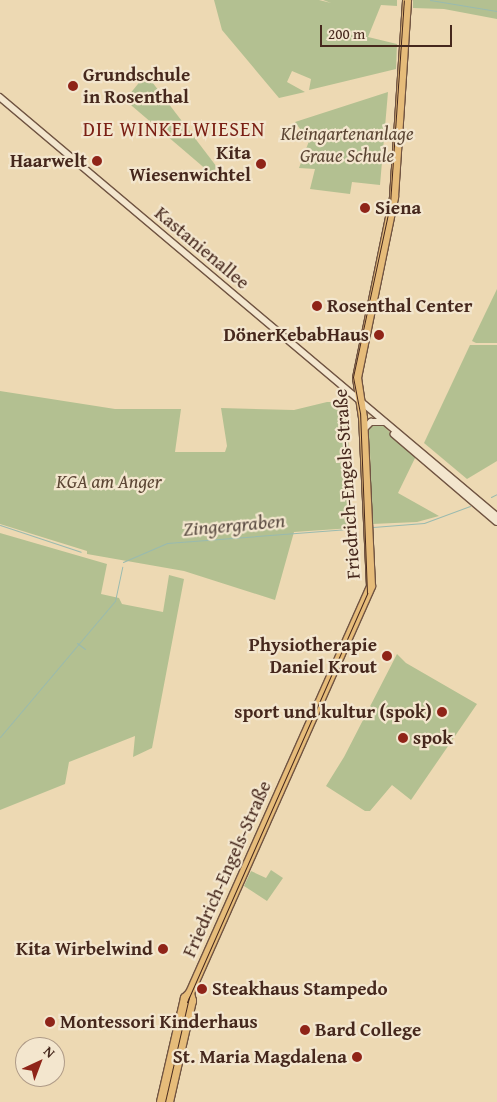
<!DOCTYPE html>
<html>
<head>
<meta charset="utf-8">
<style>
	body { margin:0 }
	#map { position:relative; width:497px; height:1102px; overflow:hidden; background:#edd9b3; font-family:"Gentium Book Plus",serif }
	div>[style] { position:absolute }
	.green>* { inset:0; background:#b3c091 }
	.stream>* { height:1px; margin:-0.5px; padding:0 0.5px; transform-origin:0.5px; border-radius:0.5px; background:#99baaf }
	.roads { filter:drop-shadow(1px 0 #705442) drop-shadow(-1px 0 #705442) drop-shadow(0 1px #705442) drop-shadow(0 -1px #705442) }
	.minor>* { height:5.5px; margin:-2.75px; padding:0 2.75px; transform-origin:2.75px; border-radius:2.75px; background:#f3e6ce }
	.major>* { height:8px; margin:-4px; padding:0 4px; transform-origin:4px; border-radius:4px; background:#e6bc7a }
	.tram>* { height:1px; margin:-0.5px; padding:0 0.5px; transform-origin:0.5px; border-radius:0.5px; background:#46281d }
	.dots>* { width:14px; height:14px; translate:-50% -50%; box-sizing:border-box; border:2px solid #f3e6ce; border-radius:50% }
	span { translate:-50% -50%; white-space:nowrap; text-align:center; line-height:1.15; -webkit-text-stroke:4.5px #f3e6ce; paint-order:stroke }
	.poi-label { font-size:19px; color:#46281d; font-weight:700 }
	.left { translate:0 -50%; text-align:left }
	.right { translate:-100% -50%; text-align:right }
	.park-label { font-size:19px; color:#5c4634; font-style:italic }
	.street-label { font-size:19px; color:#46281d }
	.neighbourhood-label { font-size:20px; color:#7a1f14; letter-spacing:1px }
	.water-label { font-size:20px; color:#5b4c42; font-style:italic }
	.north { position:absolute; left:15px; top:1037px; width:50px; height:50px; box-sizing:border-box; background:#f3e6ce; border:1px solid #ae9a87; border-radius:50%; rotate:43deg; font-size:14px; font-weight:700; line-height:20px; text-align:center; color:#46281d }
	.north::after { content:''; display:block; margin:auto; width:18px; height:22px; background:#8f2418; clip-path:polygon(50% 0,100% 100%,50% 72%,0 100%) }
	.scale { position:absolute; left:320px; top:25px; width:132px; height:22px; box-sizing:border-box; border:2px solid #46281d; border-top:0; padding-left:6px; font-size:15px; line-height:18px; white-space:nowrap; color:#46281d; -webkit-text-stroke:4px #f3e6ce; paint-order:stroke }
</style>
</head>
<body>
<div id="map">
	<div class="green">
		<div style="clip-path:polygon(214px 0,319px 0,331px 3px,323px 0,397px 0,397px 6px,381px 5px,368px 37px,397px 44px,396px 69px,309px 90px,311px 79px,292px 71px,287px 82px,305px 92px,279px 98px,222px 30px)"></div>
		<div style="clip-path:polygon(413px 0,497px 0,497px 19px,444px 9px,413px 8px)"></div>
		<div style="clip-path:polygon(146px 74px,226px 179px,222px 183px,125px 100px)"></div>
		<div style="clip-path:polygon(388px 92px,380px 185px,352px 182px,350px 194px,310px 189px,315px 169px,299px 168px,309px 141px,295px 122px)"></div>
		<div style="clip-path:polygon(497px 289px,497px 343px,476px 343px,472px 341px)"></div>
		<div style="clip-path:polygon(470px 345px,497px 345px,497px 461px,467px 479px,424px 443px)"></div>
		<div style="clip-path:polygon(0 391px,115px 409px,181px 409px,175px 452px,225px 452px,227px 446px,221px 408px,294px 410px,327px 402px,338px 402px,346px 407px,348px 422px,352px 528px,294px 532px,275px 600px,184px 571px,87px 554px,87px 551px,0 524px)"></div>
		<div style="clip-path:polygon(369px 424px,381px 424px,416px 456px,398px 493px,439px 516px,417px 522px,372px 524px,370px 452px,367px 453px)"></div>
		<div style="clip-path:polygon(0 533px,107px 564px,101px 594px,119px 598px,122px 604px,163px 612px,169px 575px,184px 579px,152px 748px,133px 757px,135px 736px,69px 762px,65px 784px,0 810px)"></div>
		<div style="clip-path:polygon(397px 654px,406px 663px,477px 704px,411px 800px,392px 785px,370px 811px,365px 811px,326px 786px,344px 757px)"></div>
		<div style="clip-path:polygon(271px 870px,283px 878px,267px 901px,244px 886px,251px 871px,266px 878px)"></div>
	</div>
	<div class="stream">
		<div style="left:430px;top:0;width:68px;rotate:9.3deg"></div>
		<div style="left:491px;top:497px;width:7px;rotate:-27deg"></div>
		<div style="left:0;top:525px;width:85px;rotate:18.4deg"></div>
		<div style="left:373px;top:527px;width:51px;rotate:-4.5deg"></div>
		<div style="left:424px;top:523px;width:49px;rotate:-20.3deg"></div>
		<div style="left:123px;top:562px;width:48px;rotate:-23.4deg"></div>
		<div style="left:167px;top:543px;width:185px;rotate:-4.4deg"></div>
		<div style="left:77px;top:643px;width:10px;rotate:37deg"></div>
		<div style="left:0;top:737px;width:178px;rotate:-49.8deg"></div>
		<div style="left:115px;top:601px;width:35px;rotate:-78deg"></div>
	</div>
	<div class="roads">
		<div class="minor">
			<div style="left:0;top:97px;width:650px;rotate:40.13deg"></div>
			<div style="left:364px;top:429px;width:10px;rotate:-45deg"></div>
			<div style="left:371px;top:422px;width:13px"></div>
			<div style="left:394px;top:434px;width:135px;rotate:40.5deg"></div>
		</div>
		<div class="major">
			<div style="left:161px;top:1102px;width:107px;rotate:-77deg"></div>
			<div style="left:185px;top:998px;width:7px;rotate:-45deg"></div>
			<div style="left:190px;top:993px;width:445px;rotate:-66deg"></div>
			<div style="left:371px;top:586px;width:168px;rotate:-92.7deg"></div>
			<div style="left:363px;top:418px;width:40px;rotate:-98.5deg"></div>
			<div style="left:357px;top:378px;width:185px;rotate:-78.4deg"></div>
			<div style="left:394px;top:197px;width:197px;rotate:-86.2deg"></div>
			<div style="left:169px;top:1102px;width:104px;rotate:-77.2deg"></div>
			<div style="left:192px;top:1001px;width:8px;rotate:-104deg"></div>
		</div>
	</div>
	<div class="tram">
		<div style="left:187px;top:1002px;width:447px;rotate:-66.2deg"></div>
		<div style="left:367px;top:593px;width:180px;rotate:-92.2deg"></div>
		<div style="left:360px;top:413px;width:37px;rotate:-101deg"></div>
		<div style="left:353px;top:377px;width:177px;rotate:-77.9deg"></div>
		<div style="left:390px;top:204px;width:204px;rotate:-86.1deg"></div>
		<div style="left:165px;top:1102px;width:108px;rotate:-77.1deg"></div>
	</div>
	<div class="dots">
		<div style="left:73px;top:86px;background:#8f2418"></div>
		<div style="left:97px;top:161px;background:#8f2418"></div>
		<div style="left:261px;top:164px;background:#8f2418"></div>
		<div style="left:365px;top:208px;background:#8f2418"></div>
		<div style="left:317px;top:306px;background:#8f2418"></div>
		<div style="left:379px;top:335px;background:#8f2418"></div>
		<div style="left:387px;top:656px;background:#8f2418"></div>
		<div style="left:442px;top:712px;background:#8f2418"></div>
		<div style="left:403px;top:738px;background:#8f2418"></div>
		<div style="left:163px;top:949px;background:#8f2418"></div>
		<div style="left:202px;top:989px;background:#8f2418"></div>
		<div style="left:50px;top:1022px;background:#8f2418"></div>
		<div style="left:305px;top:1030px;background:#8f2418"></div>
		<div style="left:357px;top:1057px;background:#8f2418"></div>
	</div>
	<div class="poi-label">
		<span class="left" style="left:83px;top:86px">Grundschule<br>in Rosenthal</span>
		<span class="right" style="left:251px;top:164px">Kita<br>Wiesenwichtel</span>
		<span class="right" style="left:87px;top:161px">Haarwelt</span>
		<span class="left" style="left:375px;top:208px">Siena</span>
		<span class="left" style="left:327px;top:306px">Rosenthal Center</span>
		<span class="right" style="left:369px;top:335px">DönerKebabHaus</span>
		<span class="right" style="left:377px;top:656px">Physiotherapie<br>Daniel Krout</span>
		<span class="right" style="left:432px;top:712px">sport und kultur (spok)</span>
		<span class="left" style="left:413px;top:738px">spok</span>
		<span class="right" style="left:153px;top:949px">Kita Wirbelwind</span>
		<span class="left" style="left:212px;top:989px">Steakhaus Stampedo</span>
		<span class="left" style="left:60px;top:1022px">Montessori Kinderhaus</span>
		<span class="left" style="left:315px;top:1030px">Bard College</span>
		<span class="right" style="left:347px;top:1057px">St. Maria Magdalena</span>
	</div>
	<div class="park-label">
		<span style="left:347px;top:145px">Kleingartenanlage<br>Graue Schule</span>
		<span style="left:109px;top:482px">KGA am Anger</span>
	</div>
	<div class="street-label">
		<span style="left:202px;top:248px;rotate:40deg">Kastanienallee</span>
		<span style="left:347px;top:484px;rotate:-94deg">Friedrich-Engels-Straße</span>
		<span style="left:227px;top:869px;rotate:-66deg">Friedrich-Engels-Straße</span>
	</div>
	<div class="neighbourhood-label">
		<span style="left:174px;top:128px">DIE WINKELWIESEN</span>
	</div>
	<div class="water-label">
		<span style="left:234px;top:524px;rotate:-5deg">Zingergraben</span>
	</div>
	<div class="north">N</div>
	<div class="scale">200 m</div>
</div>
</body>
</html>
